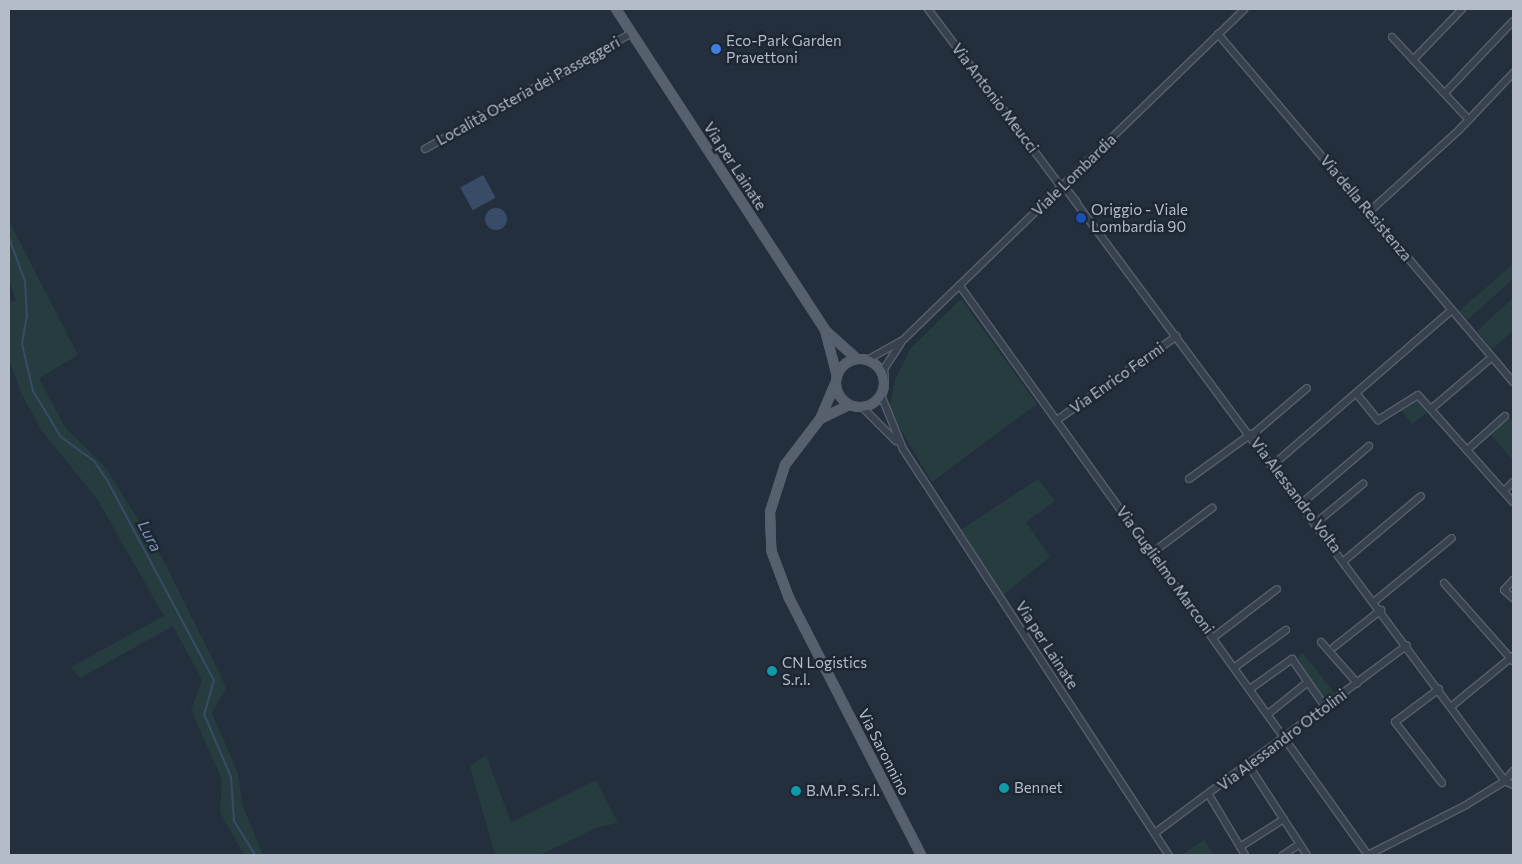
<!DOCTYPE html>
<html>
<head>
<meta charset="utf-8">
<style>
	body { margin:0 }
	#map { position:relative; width:1522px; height:864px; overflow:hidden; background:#242f3e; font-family:Commissioner,sans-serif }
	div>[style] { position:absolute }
	.green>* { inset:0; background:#263c3f; transform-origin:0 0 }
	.water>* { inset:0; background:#394c67; transform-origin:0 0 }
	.round { border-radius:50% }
	.stream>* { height:2px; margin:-1px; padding:0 1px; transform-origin:1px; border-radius:1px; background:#394c67 }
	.roads { filter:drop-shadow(1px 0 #565f6c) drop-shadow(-1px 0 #565f6c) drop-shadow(0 1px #565f6c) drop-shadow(0 -1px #565f6c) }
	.minor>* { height:6px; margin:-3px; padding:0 3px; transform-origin:3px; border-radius:3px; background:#38414e }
	.major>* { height:8px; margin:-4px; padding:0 4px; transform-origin:4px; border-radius:4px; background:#56606e }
	.major>.ring { margin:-4px; padding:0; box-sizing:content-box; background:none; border:8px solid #56606e; border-radius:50% }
	.dots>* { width:14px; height:14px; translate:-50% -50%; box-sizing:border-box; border:2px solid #1d2633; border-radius:50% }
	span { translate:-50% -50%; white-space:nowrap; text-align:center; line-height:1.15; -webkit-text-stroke:5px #1d2633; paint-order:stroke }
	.poi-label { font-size:15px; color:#b4bcc9 }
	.left { translate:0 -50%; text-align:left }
	.street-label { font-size:15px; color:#b4bcc9 }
	.water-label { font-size:16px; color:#7c92b1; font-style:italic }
	.frame { position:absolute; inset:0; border:10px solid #b4bcc9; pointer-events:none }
</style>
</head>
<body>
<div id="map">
	<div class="green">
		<div style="clip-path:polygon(9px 221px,78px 355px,39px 378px,65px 427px,105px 467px,164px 561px,220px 674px,226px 688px,212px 713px,238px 773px,242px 804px,263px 855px,244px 855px,220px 812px,222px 780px,191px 710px,202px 680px,173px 626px,80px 678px,71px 667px,164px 616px,97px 499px,42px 431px,21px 393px,9px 359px,9px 304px,16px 300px,9px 280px)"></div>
		<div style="clip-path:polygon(1513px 264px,1513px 279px,1467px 320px,1459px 311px)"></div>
		<div style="clip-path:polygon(1513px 298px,1513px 331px,1492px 349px,1477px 331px)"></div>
		<div style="clip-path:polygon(961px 299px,1037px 404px,932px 482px,889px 410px,895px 380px,911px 348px)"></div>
		<div style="left:1416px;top:397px;width:19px;height:20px;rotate:51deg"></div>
		<div style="clip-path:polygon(1509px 417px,1513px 422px,1513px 461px,1490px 434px)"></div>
		<div style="clip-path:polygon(1038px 479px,1055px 501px,1026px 522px,1050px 557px,1003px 595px,961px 530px)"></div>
		<div style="left:1303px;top:653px;width:56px;height:13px;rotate:52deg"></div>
		<div style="clip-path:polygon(486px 755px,511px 822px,596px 780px,618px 823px,596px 828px,540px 855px,495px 855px,470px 766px)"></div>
		<div style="clip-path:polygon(1204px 840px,1214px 855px,1181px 855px)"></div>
	</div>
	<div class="water">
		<div style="left:483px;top:175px;width:26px;height:26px;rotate:61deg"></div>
		<div class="round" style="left:485px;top:208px;width:22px;height:22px"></div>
	</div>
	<div class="stream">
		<div style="left:9px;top:238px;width:46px;rotate:69.6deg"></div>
		<div style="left:25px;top:281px;width:34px;rotate:87deg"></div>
		<div style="left:27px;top:315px;width:29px;rotate:100deg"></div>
		<div style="left:22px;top:344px;width:48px;rotate:76.8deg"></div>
		<div style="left:33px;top:391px;width:54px;rotate:58.7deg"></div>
		<div style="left:61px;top:437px;width:41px;rotate:36deg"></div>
		<div style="left:94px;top:461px;width:23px;rotate:56deg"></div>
		<div style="left:107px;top:480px;width:227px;rotate:61.9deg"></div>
		<div style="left:214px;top:680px;width:35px;rotate:106deg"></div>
		<div style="left:204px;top:714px;width:69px;rotate:66.8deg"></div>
		<div style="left:231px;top:777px;width:44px;rotate:86.1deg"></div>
		<div style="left:234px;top:821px;width:40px;rotate:58deg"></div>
	</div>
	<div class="roads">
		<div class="minor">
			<div style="left:928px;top:9px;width:222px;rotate:53.2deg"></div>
			<div style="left:1218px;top:34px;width:456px;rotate:49.7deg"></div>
			<div style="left:1392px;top:37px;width:113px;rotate:47.1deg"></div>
			<div style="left:1413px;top:60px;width:71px;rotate:-46.1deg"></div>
			<div style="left:1445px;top:93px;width:99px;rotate:-46.6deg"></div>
			<div style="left:425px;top:149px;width:237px;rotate:-29.3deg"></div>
			<div style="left:1063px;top:185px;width:742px;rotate:53.44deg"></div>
			<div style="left:1505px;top:781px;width:9px;rotate:27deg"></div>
			<div style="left:1063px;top:185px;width:22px;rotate:51deg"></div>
			<div style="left:1369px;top:212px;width:122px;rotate:-42.3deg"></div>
			<div style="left:1459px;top:130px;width:79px;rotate:-46.5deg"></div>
			<div style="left:960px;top:286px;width:700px;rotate:54.36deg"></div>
			<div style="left:867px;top:360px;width:41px;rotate:-29.1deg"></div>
			<div style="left:903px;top:340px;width:475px;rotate:-44.1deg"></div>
			<div style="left:885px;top:382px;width:13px;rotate:-94deg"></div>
			<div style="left:884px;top:369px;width:31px;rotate:-57deg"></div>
			<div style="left:1356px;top:393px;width:35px;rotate:51deg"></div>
			<div style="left:1378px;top:420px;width:47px;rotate:-32deg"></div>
			<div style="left:1418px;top:395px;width:143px;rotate:48.4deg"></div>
			<div style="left:881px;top:395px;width:58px;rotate:67.8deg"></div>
			<div style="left:903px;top:449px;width:485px;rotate:56.8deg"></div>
			<div style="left:862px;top:407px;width:48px;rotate:45deg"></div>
			<div style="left:1431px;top:409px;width:80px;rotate:-40.4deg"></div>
			<div style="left:1057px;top:420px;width:146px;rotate:-35deg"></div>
			<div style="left:1252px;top:435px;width:72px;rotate:-40.5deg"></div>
			<div style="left:1467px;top:450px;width:51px;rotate:-41.8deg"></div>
			<div style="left:1274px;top:464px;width:235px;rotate:-40.9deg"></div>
			<div style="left:1189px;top:479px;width:77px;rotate:-36deg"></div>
			<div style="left:1504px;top:491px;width:13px;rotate:-45deg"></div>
			<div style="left:1302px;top:503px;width:88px;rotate:-40.4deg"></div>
			<div style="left:1317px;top:522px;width:60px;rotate:-39.6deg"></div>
			<div style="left:1153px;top:552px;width:74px;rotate:-36.7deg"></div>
			<div style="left:1345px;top:560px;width:99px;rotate:-40.1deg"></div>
			<div style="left:1513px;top:580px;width:13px;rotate:132deg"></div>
			<div style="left:1504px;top:590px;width:12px;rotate:42deg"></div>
			<div style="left:1444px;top:583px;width:104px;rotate:48.5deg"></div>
			<div style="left:1375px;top:601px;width:99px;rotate:-39.3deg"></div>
			<div style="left:1214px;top:637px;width:79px;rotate:-37.3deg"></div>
			<div style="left:1321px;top:642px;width:55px;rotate:48.7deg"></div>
			<div style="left:1334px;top:647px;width:60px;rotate:-38.2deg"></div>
			<div style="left:1235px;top:667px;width:63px;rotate:-36deg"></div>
			<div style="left:1250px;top:689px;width:52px;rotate:-35.5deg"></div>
			<div style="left:1292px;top:659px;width:60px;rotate:55.2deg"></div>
			<div style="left:1439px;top:689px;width:55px;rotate:143.1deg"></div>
			<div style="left:1395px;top:722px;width:77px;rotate:52.4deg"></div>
			<div style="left:1452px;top:706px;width:79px;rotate:-39.3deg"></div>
			<div style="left:1268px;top:714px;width:51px;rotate:-38.7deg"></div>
			<div style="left:1249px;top:766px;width:106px;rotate:56.9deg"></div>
			<div style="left:1209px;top:795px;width:70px;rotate:59deg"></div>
			<div style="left:1155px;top:833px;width:314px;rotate:-36.7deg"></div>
			<div style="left:1240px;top:847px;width:52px;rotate:-32.5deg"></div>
			<div style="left:1283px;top:855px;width:20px;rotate:-33deg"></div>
			<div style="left:1368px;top:855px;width:110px;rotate:-27deg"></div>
			<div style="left:1466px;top:805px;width:46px;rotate:-31.6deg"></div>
			<div style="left:1505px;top:781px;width:13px;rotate:-51deg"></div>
		</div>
		<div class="major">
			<div style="left:616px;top:9px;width:383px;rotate:56.9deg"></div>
			<div style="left:825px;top:330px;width:48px;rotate:75.4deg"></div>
			<div style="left:827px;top:332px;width:40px;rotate:42deg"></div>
			<div class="ring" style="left:836px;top:359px;width:40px;height:40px"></div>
			<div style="left:849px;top:405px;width:32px;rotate:154deg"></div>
			<div style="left:820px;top:419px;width:58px;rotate:127.3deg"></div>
			<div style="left:785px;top:465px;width:49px;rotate:107.7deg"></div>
			<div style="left:770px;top:512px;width:38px;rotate:88deg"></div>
			<div style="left:771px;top:550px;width:51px;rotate:69.4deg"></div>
			<div style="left:789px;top:598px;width:289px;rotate:62.8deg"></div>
			<div style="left:821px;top:417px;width:36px;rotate:-67deg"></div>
		</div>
	</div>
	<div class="dots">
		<div style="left:716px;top:49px;background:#3f7fe0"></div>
		<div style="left:1081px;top:218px;background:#1a4fb4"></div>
		<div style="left:772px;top:671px;background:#0f9aa8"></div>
		<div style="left:1004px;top:788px;background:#0f9aa8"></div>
		<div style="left:796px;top:791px;background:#0f9aa8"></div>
	</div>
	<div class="poi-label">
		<span class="left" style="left:726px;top:49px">Eco-Park Garden<br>Pravettoni</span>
		<span class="left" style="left:1091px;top:218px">Origgio - Viale<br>Lombardia 90</span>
		<span class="left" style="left:782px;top:671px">CN Logistics<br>S.r.l.</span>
		<span class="left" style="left:1014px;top:788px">Bennet</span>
		<span class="left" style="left:806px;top:791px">B.M.P. S.r.l.</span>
	</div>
	<div class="street-label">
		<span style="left:528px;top:91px;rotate:-29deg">Località Osteria dei Passeggeri</span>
		<span style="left:995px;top:98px;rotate:53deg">Via Antonio Meucci</span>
		<span style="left:735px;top:166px;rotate:57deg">Via per Lainate</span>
		<span style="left:1074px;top:175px;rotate:-44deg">Viale Lombardia</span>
		<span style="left:1366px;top:208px;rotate:50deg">Via della Resistenza</span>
		<span style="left:1117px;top:378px;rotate:-35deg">Via Enrico Fermi</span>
		<span style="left:1296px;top:495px;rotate:53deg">Via Alessandro Volta</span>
		<span style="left:1165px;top:570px;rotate:54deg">Via Guglielmo Marconi</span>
		<span style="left:1047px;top:645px;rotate:57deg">Via per Lainate</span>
		<span style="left:1282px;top:740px;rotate:-37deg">Via Alessandro Ottolini</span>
		<span style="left:884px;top:752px;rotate:63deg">Via Saronnino</span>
	</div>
	<div class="water-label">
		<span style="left:150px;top:536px;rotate:62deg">Lura</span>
	</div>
	<div class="frame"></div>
</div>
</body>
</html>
